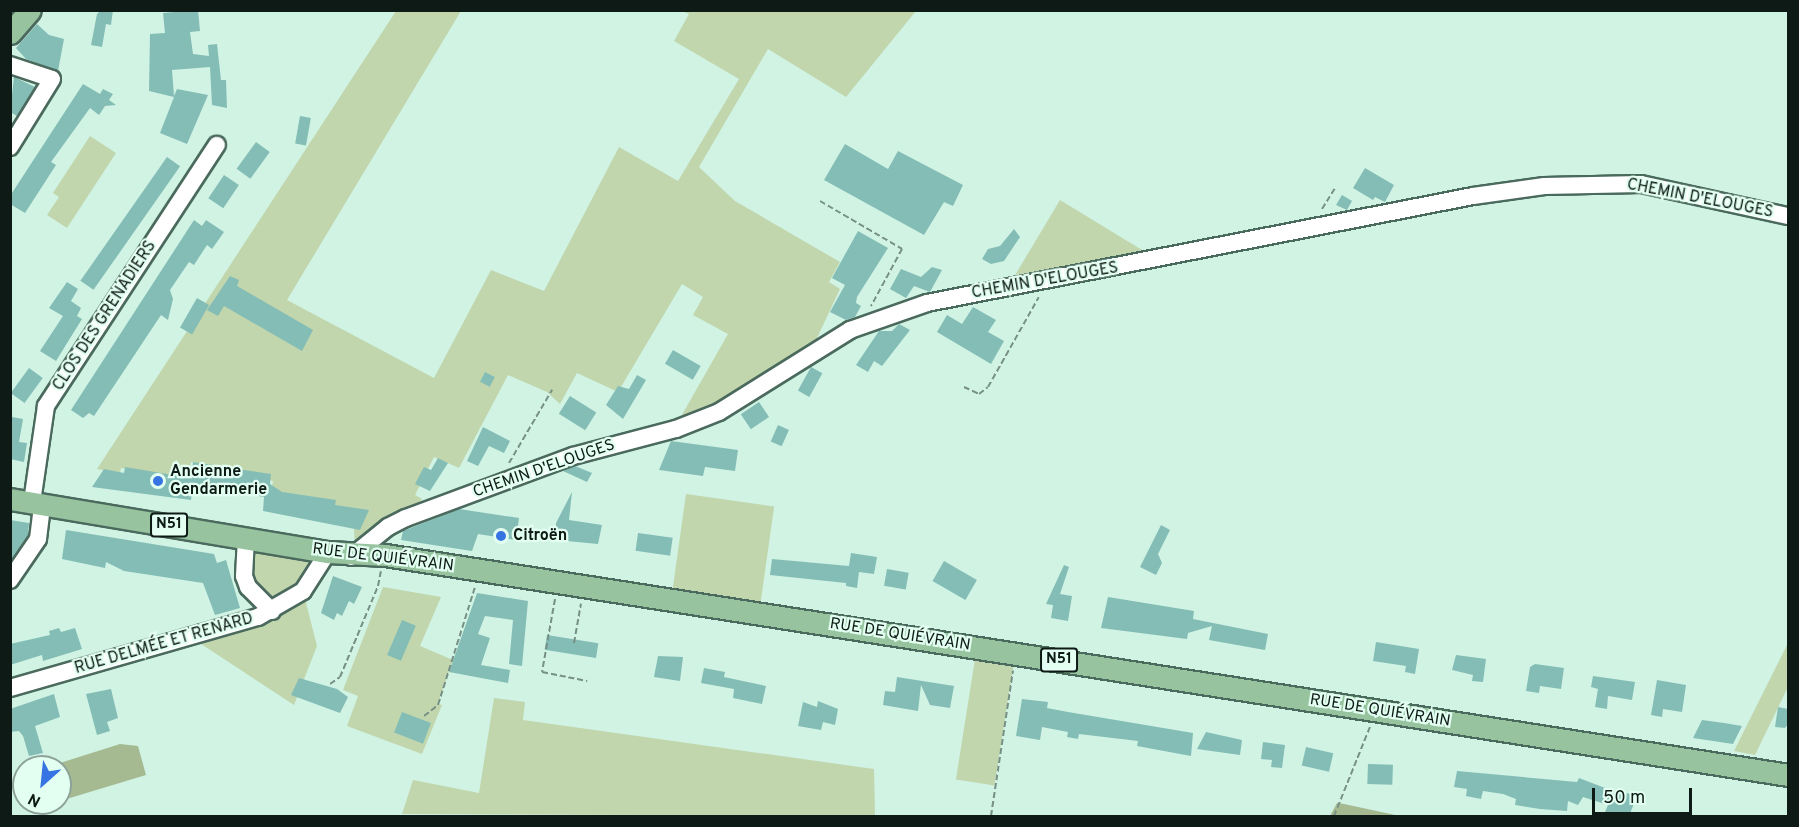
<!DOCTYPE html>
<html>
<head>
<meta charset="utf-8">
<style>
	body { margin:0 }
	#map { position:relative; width:1799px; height:827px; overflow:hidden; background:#d0f3e4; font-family:Overpass,sans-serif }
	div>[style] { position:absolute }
	.green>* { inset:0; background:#c1d6ad; transform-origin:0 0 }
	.forest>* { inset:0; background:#a6ba92 }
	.building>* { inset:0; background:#84bdb6; transform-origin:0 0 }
	.path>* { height:2px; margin-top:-1px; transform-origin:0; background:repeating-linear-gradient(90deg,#779085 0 6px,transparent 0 9px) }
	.roads { filter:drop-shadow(2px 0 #4b6a5e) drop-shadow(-2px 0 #4b6a5e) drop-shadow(0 2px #4b6a5e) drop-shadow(0 -2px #4b6a5e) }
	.minor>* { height:16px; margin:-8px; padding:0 8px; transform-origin:8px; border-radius:8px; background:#fff }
	.major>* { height:21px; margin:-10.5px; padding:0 10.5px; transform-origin:10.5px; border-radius:10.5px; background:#97c39f }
	.dots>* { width:16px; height:16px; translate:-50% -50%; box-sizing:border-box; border:3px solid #e3fff2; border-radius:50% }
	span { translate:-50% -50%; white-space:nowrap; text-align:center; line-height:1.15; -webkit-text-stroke:4.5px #e3fff2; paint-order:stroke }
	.shield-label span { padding:2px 4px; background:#e3fff2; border:2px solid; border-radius:4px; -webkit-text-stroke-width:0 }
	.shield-label { font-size:15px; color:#0d1a15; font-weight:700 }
	.street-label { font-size:16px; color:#0d1a15 }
	.poi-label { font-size:16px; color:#0d1a15; font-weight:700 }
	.left { translate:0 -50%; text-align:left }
	.frame { position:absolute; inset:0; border:12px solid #0d1a15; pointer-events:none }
	.north { position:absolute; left:12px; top:755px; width:60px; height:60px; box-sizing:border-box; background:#e3fff2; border:2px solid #8da39a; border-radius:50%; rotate:207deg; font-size:16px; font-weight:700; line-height:24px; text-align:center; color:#0d1a15 }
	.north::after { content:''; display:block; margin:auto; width:21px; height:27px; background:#3774e3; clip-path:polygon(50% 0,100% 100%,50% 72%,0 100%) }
	.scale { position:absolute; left:1592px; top:788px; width:100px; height:27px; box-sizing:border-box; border:3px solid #0d1a15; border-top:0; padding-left:8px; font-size:18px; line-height:21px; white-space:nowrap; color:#0d1a15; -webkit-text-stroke:4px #e3fff2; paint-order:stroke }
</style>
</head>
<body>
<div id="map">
	<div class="green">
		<div style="clip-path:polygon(396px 11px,461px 11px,287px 300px,434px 378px,491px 270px,544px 291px,619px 147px,678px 181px,739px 79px,674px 41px,689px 14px,682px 11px,916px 11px,846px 97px,768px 49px,699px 167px,735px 201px,840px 262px,829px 282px,840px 289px,817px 338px,824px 347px,719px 412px,679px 420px,728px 334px,693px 315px,703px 297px,682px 284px,618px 392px,577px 373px,560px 404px,547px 392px,508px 375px,459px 468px,434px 457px,415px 495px,422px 499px,406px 518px,355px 554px,354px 529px,329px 505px,271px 491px,273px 481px,266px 479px,267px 474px,191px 462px,189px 473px,181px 472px,180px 477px,121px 468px,120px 473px,97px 469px)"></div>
		<div style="clip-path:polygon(90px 136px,116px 153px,67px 228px,47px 215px,59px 197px,53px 193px)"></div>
		<div style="clip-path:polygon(1060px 200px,1147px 253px,1008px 287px)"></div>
		<div style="left:686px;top:494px;width:89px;height:107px;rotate:8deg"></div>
		<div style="clip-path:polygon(246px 538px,328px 552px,303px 591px,317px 646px,294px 705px,192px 638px,271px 611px,248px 587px)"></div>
		<div style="clip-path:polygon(383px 587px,441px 597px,420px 646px,453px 660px,438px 704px,442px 705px,422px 754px,347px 726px,358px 696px,343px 690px)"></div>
		<div style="clip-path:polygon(1787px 645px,1788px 687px,1755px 755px,1734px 751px)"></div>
		<div style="left:975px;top:659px;width:39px;height:122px;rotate:9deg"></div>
		<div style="clip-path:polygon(494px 698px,525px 702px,523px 720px,874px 769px,875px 816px,402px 814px,413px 780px,479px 793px)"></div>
	</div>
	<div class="forest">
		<div style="clip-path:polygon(120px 744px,138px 746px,146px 775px,60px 801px,60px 763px)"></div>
		<div style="clip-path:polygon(1337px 803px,1344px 804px,1400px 816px,1330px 816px)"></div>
	</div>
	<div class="building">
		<div style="clip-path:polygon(101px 10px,113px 10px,111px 25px,106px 24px,102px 47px,91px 45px,97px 14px)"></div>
		<div style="clip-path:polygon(198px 10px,200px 31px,190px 32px,193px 54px,209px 56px,208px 45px,217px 44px,221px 80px,226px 80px,227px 108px,212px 105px,210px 67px,172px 70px,174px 96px,177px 89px,208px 95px,187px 144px,160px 133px,174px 97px,149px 91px,150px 34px,165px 33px,163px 13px)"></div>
		<div style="clip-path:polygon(37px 24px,49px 35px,64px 39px,58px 71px,26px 59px,16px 48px)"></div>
		<div style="clip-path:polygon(14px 77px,35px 87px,17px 116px,10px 112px)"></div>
		<div style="clip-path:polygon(83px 84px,100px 94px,103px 89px,113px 94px,109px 100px,116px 105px,105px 106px,99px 115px,90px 108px,51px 162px,56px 165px,25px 213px,10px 204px,10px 196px)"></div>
		<div style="left:300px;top:116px;width:11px;height:28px;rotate:10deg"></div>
		<div style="left:256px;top:142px;width:17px;height:33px;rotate:36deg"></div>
		<div style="clip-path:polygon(845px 144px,888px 169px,898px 151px,963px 185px,953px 206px,944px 202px,924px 235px,824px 180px)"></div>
		<div style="left:167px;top:157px;width:16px;height:151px;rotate:35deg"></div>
		<div style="clip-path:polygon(1365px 168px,1394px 185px,1385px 202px,1375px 197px,1373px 200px,1353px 188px)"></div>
		<div style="left:224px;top:175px;width:18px;height:28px;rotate:34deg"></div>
		<div style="clip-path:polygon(1342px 195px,1352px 201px,1347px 210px,1336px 205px)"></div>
		<div style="clip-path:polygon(194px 220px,202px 226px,206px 220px,224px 232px,212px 249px,207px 245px,194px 265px,189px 262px,170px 290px,173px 299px,168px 320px,161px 315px,94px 416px,89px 413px,83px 418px,71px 410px)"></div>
		<div style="clip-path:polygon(1014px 229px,1020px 237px,1004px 261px,991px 264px,982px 259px,988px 249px,1000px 246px)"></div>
		<div style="clip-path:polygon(858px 231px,888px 248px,857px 297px,856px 303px,861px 306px,855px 317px,846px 320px,830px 312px,845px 285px,832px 278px)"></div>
		<div style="clip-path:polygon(932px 267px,942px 270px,930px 292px,914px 286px,906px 298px,890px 289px,901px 269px,921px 277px)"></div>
		<div style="clip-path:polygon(230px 276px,239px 280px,237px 286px,313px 330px,302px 351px,224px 306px,218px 316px,207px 310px)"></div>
		<div style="clip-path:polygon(67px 282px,78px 289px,71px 301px,81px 308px,77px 316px,82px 319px,56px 361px,40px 351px,63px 316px,49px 308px)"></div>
		<div style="left:197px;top:298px;width:14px;height:34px;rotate:30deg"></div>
		<div style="clip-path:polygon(973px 307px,996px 320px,988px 332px,1004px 341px,991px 364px,937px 332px,947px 315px,962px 324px)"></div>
		<div style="clip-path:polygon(899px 324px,910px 330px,882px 366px,874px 361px,868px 372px,856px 365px,879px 331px,892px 331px)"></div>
		<div style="left:673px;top:350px;width:32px;height:16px;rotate:30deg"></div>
		<div style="left:811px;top:367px;width:13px;height:27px;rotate:29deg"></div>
		<div style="left:29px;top:368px;width:17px;height:31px;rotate:36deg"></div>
		<div style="left:485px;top:372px;width:11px;height:11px;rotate:27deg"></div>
		<div style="clip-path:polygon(637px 375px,646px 380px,623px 419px,606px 405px,618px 386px,629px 389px)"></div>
		<div style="left:570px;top:396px;width:31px;height:21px;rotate:32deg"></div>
		<div style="left:759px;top:402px;width:18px;height:22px;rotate:56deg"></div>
		<div style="clip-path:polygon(12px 417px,23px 419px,19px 442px,27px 443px,24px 462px,10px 459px)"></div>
		<div style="left:778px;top:425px;width:12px;height:18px;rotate:24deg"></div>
		<div style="clip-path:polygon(483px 427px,510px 441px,504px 453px,489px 446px,478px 466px,467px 461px)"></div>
		<div style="clip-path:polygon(671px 441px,738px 450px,735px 471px,705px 467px,703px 476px,659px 470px)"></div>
		<div style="clip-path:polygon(438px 458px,448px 463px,430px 491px,415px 484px,424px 467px,431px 470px)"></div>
		<div style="clip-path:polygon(193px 462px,271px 474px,270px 484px,282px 492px,336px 500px,335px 505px,369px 510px,360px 530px,263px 511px,264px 497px,193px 486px,191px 500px,92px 487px,104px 469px,124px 473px,125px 467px,179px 476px,192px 472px)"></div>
		<div style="clip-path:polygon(575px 466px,592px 473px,587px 482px,563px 471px)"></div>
		<div style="clip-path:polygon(572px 492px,569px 520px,602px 525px,598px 544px,556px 540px,556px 523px)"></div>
		<div style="clip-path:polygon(459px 509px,519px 518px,516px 540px,478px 534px,472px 551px,401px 540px,403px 531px)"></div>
		<div style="clip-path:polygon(10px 520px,29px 523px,28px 535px,10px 561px)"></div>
		<div style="clip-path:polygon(1161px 525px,1170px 530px,1158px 554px,1162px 563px,1156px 575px,1140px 567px)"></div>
		<div style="clip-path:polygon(66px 530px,214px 554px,217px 563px,226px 560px,240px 608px,215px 615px,203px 583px,124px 571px,106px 562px,105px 568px,62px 559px)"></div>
		<div style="left:638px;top:533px;width:35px;height:18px;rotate:8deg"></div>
		<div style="clip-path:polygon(851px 553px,877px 557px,874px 574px,859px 572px,857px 588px,846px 586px,846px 583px,770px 575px,772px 559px,849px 566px)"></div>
		<div style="left:944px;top:561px;width:38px;height:23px;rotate:30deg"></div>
		<div style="clip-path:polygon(1064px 565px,1069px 567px,1060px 594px,1072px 596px,1068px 621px,1051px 618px,1053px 605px,1046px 604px)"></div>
		<div style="left:887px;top:569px;width:22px;height:17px;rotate:10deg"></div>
		<div style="clip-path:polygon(333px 576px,362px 587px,354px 604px,349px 601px,342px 616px,337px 613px,334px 620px,321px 613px)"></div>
		<div style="clip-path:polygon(477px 593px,528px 601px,522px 666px,509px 664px,513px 620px,485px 616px,478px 634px,490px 638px,481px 665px,510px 670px,508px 683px,449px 672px)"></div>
		<div style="clip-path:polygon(1108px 597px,1194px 611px,1193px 619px,1268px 634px,1265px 650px,1209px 640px,1212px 626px,1188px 633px,1187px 639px,1101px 628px)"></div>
		<div style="left:402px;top:620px;width:15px;height:38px;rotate:23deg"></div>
		<div style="clip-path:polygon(59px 628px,61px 632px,75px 628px,82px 649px,43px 661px,42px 655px,10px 665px,10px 644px,50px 635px,49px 631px)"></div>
		<div style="left:547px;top:635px;width:52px;height:15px;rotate:9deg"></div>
		<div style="clip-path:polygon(1376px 642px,1419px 649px,1415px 674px,1405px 672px,1406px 666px,1373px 661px)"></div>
		<div style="clip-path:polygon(1456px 655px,1486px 659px,1483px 682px,1472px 681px,1473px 675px,1452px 670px)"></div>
		<div style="clip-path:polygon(658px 656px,683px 657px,680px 681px,654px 677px)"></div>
		<div style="clip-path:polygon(1535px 664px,1564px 668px,1561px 689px,1540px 686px,1539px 693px,1526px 691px,1530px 667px)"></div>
		<div style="clip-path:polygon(704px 668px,725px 672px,724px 677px,766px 686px,762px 704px,733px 698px,734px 689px,701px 683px)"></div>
		<div style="clip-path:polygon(1593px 676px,1635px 682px,1632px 700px,1608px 696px,1607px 709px,1595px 707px,1598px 689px,1591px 687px)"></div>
		<div style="clip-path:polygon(897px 677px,954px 686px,950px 708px,930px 705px,921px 685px,918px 711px,883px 705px,885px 691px,895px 692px)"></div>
		<div style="clip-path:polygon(299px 678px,337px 689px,348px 697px,340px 713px,291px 695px)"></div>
		<div style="clip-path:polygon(1657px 680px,1686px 685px,1682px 712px,1663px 709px,1662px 717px,1651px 715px)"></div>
		<div style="clip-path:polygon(111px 689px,118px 718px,107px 722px,110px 731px,97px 735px,86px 694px)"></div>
		<div style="clip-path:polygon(54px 694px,60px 717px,35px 726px,43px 753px,29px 756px,23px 736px,19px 731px,10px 732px,10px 709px)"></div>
		<div style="clip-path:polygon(1022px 699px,1048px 702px,1047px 708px,1068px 712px,1193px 733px,1191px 756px,1137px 746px,1138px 741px,1079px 734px,1078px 739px,1067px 737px,1068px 732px,1042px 727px,1040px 740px,1016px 736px)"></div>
		<div style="clip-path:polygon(818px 701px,838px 709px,835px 725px,823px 722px,821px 730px,798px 726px,803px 702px,817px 707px)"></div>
		<div style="clip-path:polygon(1778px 707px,1788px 709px,1788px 724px,1785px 728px,1775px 727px)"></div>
		<div style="left:402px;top:712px;width:31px;height:22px;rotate:21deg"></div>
		<div style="clip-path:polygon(1702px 720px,1724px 723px,1742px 726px,1733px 744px,1693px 738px)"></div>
		<div style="clip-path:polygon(1206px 732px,1242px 740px,1240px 755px,1197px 749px)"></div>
		<div style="clip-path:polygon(1263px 742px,1285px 745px,1282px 768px,1271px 767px,1272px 760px,1261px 759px)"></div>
		<div style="left:1306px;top:747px;width:28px;height:19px;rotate:13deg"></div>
		<div style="left:1368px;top:764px;width:25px;height:20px;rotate:2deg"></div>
		<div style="clip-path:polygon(1457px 771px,1577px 782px,1579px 778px,1626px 796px,1627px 793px,1637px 796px,1629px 816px,1605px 812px,1608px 805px,1583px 797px,1578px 805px,1568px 801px,1567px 811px,1540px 809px,1515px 805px,1516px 799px,1503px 794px,1483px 791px,1481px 799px,1466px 796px,1467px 789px,1454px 787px)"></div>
	</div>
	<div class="path">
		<div style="left:820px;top:201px;width:95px;rotate:30.3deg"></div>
		<div style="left:902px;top:249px;width:65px;rotate:118.5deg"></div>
		<div style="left:1322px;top:209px;width:25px;rotate:-58deg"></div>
		<div style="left:964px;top:387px;width:17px;rotate:25deg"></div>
		<div style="left:979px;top:394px;width:11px;rotate:-38deg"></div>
		<div style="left:988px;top:387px;width:103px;rotate:-60.5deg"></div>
		<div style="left:509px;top:463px;width:85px;rotate:-59.5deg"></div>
		<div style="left:555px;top:599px;width:74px;rotate:100.1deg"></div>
		<div style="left:542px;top:672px;width:46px;rotate:11.3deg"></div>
		<div style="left:574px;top:643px;width:40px;rotate:-80deg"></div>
		<div style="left:330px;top:684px;width:12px;rotate:-35deg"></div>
		<div style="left:340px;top:677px;width:99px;rotate:-67.3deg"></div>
		<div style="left:378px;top:586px;width:15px;rotate:-79deg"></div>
		<div style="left:424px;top:716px;width:18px;rotate:-38deg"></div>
		<div style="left:438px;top:705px;width:124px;rotate:-72.6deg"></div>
		<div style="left:991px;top:816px;width:147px;rotate:-81.4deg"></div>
		<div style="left:1334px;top:816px;width:96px;rotate:-68deg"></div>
	</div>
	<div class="roads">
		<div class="minor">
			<div style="left:10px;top:65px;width:44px;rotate:18.4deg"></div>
			<div style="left:52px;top:79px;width:80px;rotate:121.7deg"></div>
			<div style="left:32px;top:502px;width:97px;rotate:-81.7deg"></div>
			<div style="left:46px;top:406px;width:312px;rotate:-56.8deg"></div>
			<div style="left:246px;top:538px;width:38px;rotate:93deg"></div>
			<div style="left:244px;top:576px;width:12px;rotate:70deg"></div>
			<div style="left:248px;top:587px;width:34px;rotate:45deg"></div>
			<div style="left:351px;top:557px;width:48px;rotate:-39deg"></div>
			<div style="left:388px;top:527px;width:20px;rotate:-27deg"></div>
			<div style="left:406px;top:518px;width:178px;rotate:-20.4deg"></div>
			<div style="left:573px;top:456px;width:106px;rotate:-14.7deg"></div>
			<div style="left:676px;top:429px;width:46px;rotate:-21.6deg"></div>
			<div style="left:719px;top:412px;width:155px;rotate:-32deg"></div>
			<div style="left:850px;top:330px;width:82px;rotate:-19.3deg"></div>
			<div style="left:927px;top:303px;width:556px;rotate:-11.09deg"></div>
			<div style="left:1473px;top:196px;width:72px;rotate:-8deg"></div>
			<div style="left:1544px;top:186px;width:97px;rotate:-1.2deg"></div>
			<div style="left:1641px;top:184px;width:150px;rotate:12.3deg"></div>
			<div style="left:10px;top:580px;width:50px;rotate:-55.7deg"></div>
			<div style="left:38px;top:539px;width:35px;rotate:-83deg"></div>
			<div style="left:10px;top:688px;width:258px;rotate:-16deg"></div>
			<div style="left:258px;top:617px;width:52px;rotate:-30deg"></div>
			<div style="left:303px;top:591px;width:46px;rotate:-57.3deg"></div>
		</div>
		<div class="major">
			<div style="left:10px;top:33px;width:30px;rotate:-49deg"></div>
			<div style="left:10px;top:499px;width:322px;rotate:9.5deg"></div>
			<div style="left:328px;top:552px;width:57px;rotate:3deg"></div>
			<div style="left:385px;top:555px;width:1420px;rotate:8.91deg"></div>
		</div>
	</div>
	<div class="dots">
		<div style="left:158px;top:481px;background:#3774e3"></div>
		<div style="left:501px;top:536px;background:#3774e3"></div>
	</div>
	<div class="shield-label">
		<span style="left:169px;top:525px">N51</span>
		<span style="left:1059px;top:660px">N51</span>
	</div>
	<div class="street-label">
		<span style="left:1700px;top:199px;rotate:11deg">CHEMIN D'ELOUGES</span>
		<span style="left:1045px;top:281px;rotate:-10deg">CHEMIN D'ELOUGES</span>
		<span style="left:105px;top:316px;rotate:-57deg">CLOS DES GRENADIERS</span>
		<span style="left:544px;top:469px;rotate:-19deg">CHEMIN D'ELOUGES</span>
		<span style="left:383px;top:558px;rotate:7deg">RUE DE QUIÉVRAIN</span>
		<span style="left:900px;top:635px;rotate:9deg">RUE DE QUIÉVRAIN</span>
		<span style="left:164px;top:644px;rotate:-16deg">RUE DELMÉE ET RENARD</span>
		<span style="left:1380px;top:711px;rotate:9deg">RUE DE QUIÉVRAIN</span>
	</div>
	<div class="poi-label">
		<span class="left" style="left:170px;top:481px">Ancienne<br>Gendarmerie</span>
		<span class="left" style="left:513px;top:536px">Citroën</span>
	</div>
	<div class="frame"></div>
	<div class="north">N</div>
	<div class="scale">50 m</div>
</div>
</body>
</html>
